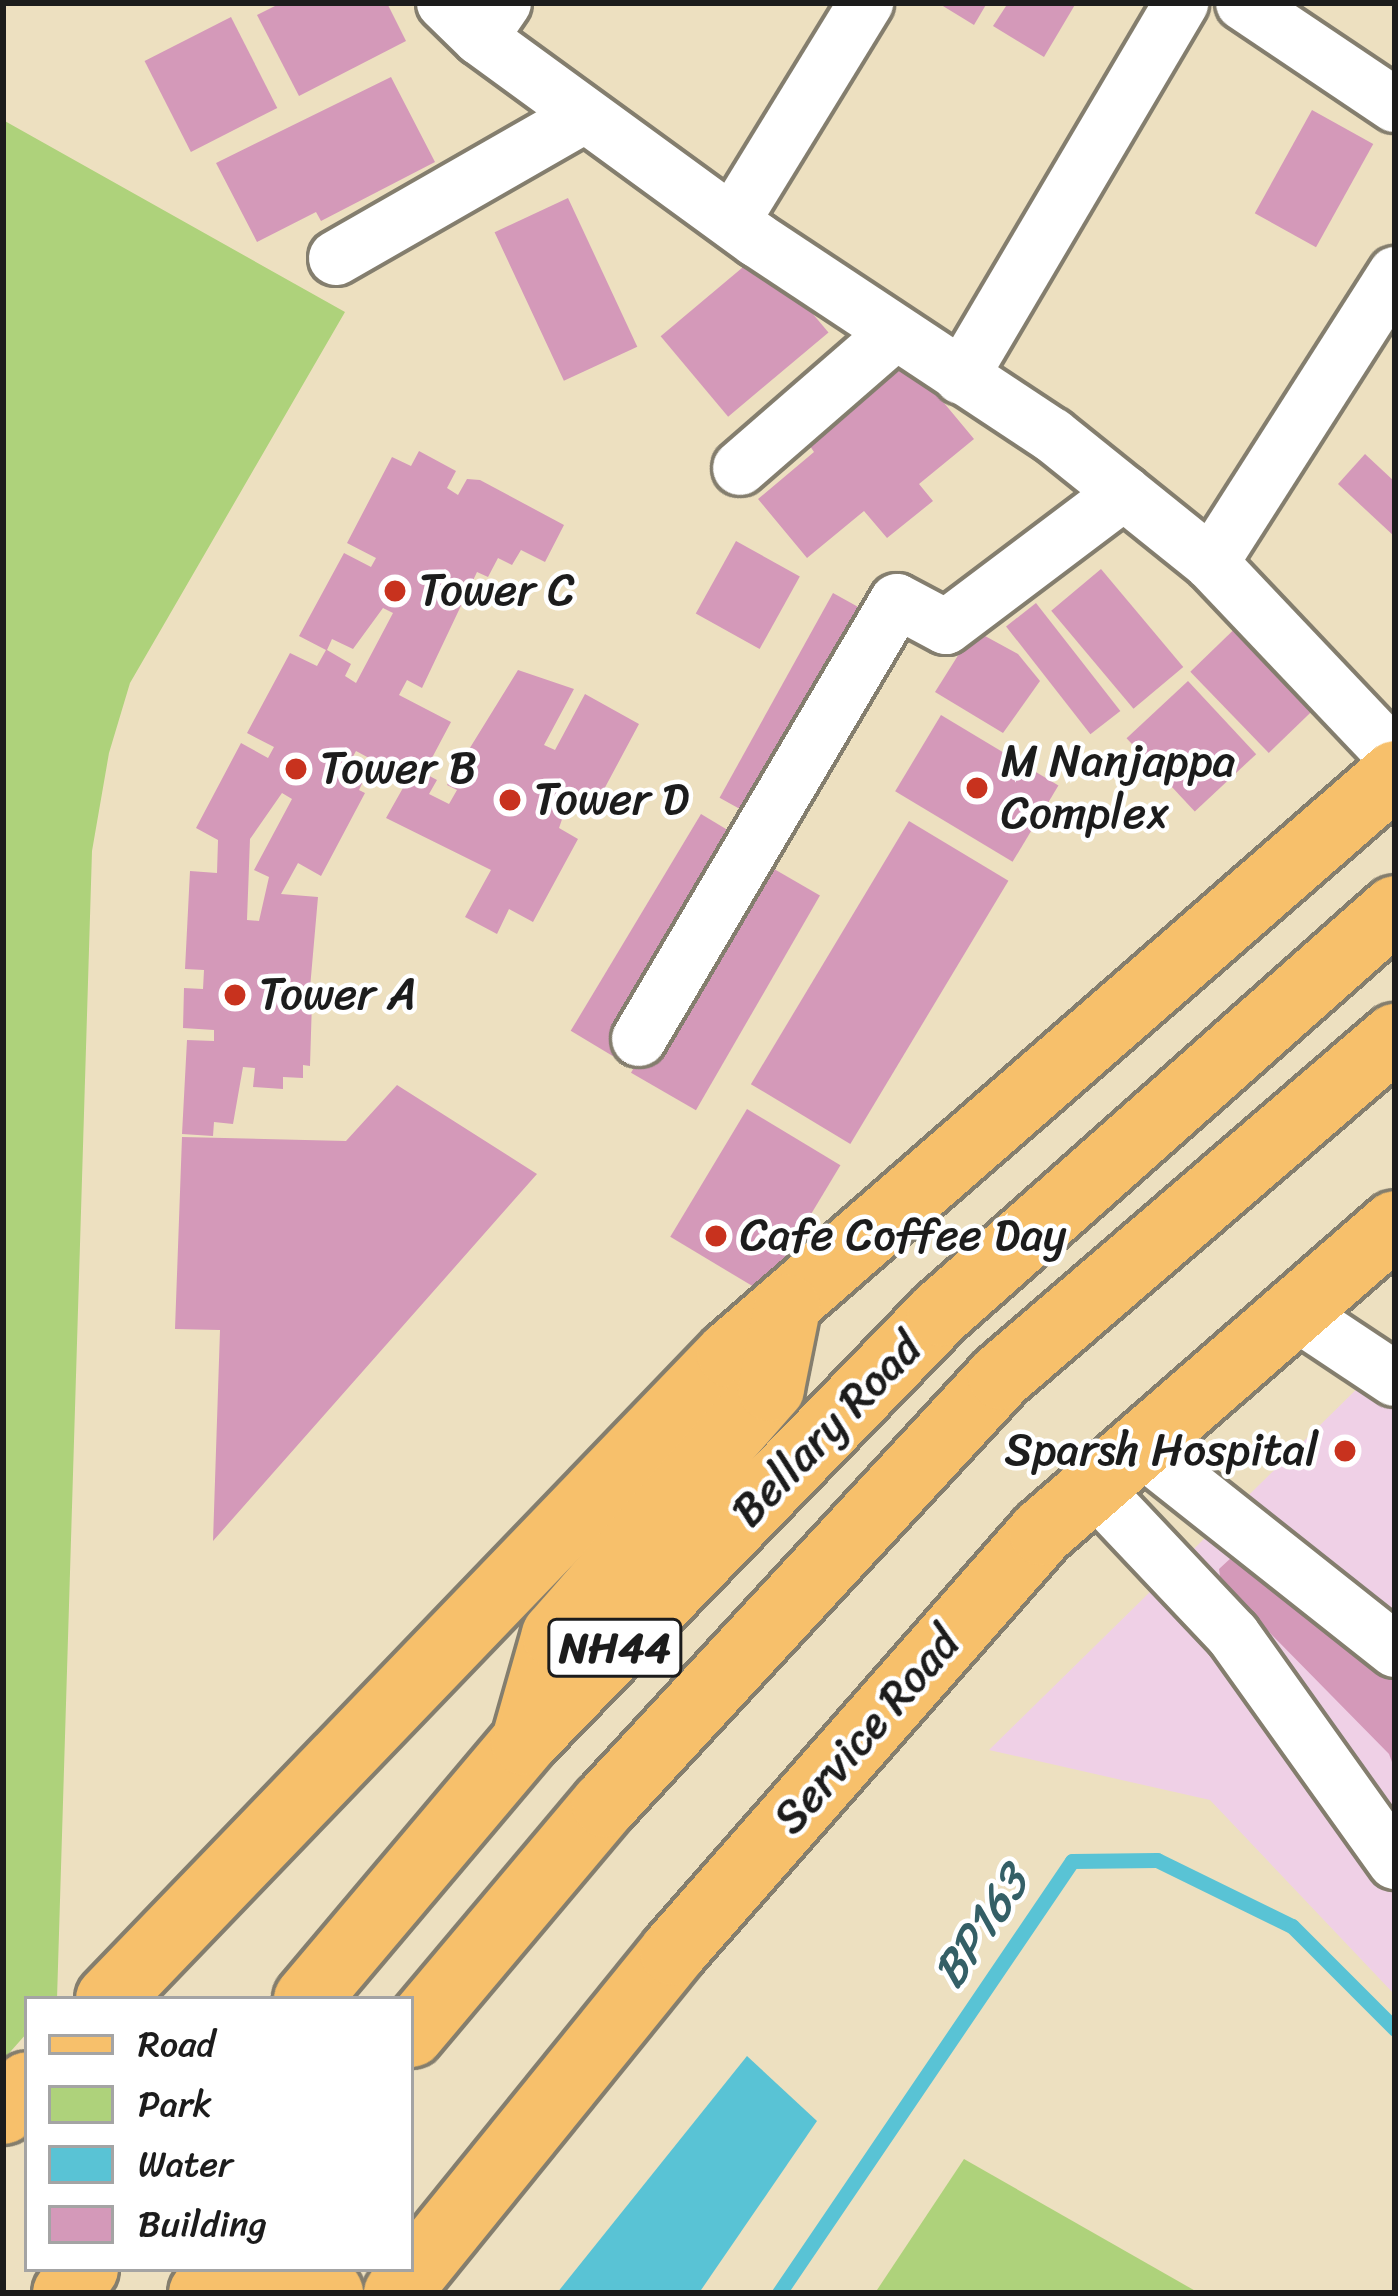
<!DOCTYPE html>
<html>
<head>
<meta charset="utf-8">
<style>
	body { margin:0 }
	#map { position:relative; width:1398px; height:2296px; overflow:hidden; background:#ede0c0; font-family:Sriracha,sans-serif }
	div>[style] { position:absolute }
	.built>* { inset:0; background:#efd0e6 }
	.green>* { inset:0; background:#aed27b }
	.water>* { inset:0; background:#59c3d5 }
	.stream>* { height:15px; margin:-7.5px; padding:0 7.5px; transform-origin:7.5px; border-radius:7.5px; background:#59c3d5 }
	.building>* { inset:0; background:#d499b9; transform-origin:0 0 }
	.roads { filter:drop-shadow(3px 0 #847e6e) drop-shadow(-3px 0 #847e6e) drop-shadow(0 3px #847e6e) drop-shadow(0 -3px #847e6e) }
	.minor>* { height:54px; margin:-27px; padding:0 27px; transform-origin:27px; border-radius:27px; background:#fff }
	.major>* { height:66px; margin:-33px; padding:0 33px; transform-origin:33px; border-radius:33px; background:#f7c06b }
	.highway>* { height:66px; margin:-33px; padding:0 33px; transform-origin:33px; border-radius:33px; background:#f7c06b }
	.dots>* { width:33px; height:33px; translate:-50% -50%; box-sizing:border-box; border:6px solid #fff; border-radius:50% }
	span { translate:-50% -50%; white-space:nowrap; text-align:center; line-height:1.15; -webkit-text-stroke:9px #fff; paint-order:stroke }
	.shield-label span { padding:3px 9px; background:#fff; border:3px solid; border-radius:9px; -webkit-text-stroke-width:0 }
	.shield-label { font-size:42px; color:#1c1c1c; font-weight:700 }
	.poi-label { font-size:45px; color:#1c1c1c }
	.left { translate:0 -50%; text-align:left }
	.right { translate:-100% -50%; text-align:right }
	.street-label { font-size:45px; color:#1c1c1c }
	.water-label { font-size:48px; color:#345f66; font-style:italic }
	.frame { position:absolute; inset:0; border:6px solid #1c1c1c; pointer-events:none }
	.legend { position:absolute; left:24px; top:1996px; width:390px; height:276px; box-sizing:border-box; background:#fff; border:3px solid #a4a4a4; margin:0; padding:15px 21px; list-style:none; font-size:36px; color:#1c1c1c }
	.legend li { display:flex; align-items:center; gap:24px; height:60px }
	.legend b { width:60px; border:3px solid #a4a4a4 }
</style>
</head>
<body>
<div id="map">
	<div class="built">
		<div style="clip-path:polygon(1370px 1376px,1395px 1393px,1395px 1995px,1210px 1800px,989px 1750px)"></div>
	</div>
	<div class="green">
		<div style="clip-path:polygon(3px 120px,345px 312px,130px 683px,109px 753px,92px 851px,57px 1999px,27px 1999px,27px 2033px,3px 2060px)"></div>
		<div style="clip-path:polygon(964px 2159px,1199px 2293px,875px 2293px)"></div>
	</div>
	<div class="water">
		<div style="clip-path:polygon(747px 2056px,817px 2121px,699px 2293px,557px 2293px)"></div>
	</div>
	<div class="stream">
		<div style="left:779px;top:2293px;width:522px;rotate:-55.85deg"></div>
		<div style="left:1072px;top:1861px;width:85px;rotate:-0.7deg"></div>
		<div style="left:1157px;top:1860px;width:150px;rotate:26.1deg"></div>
		<div style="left:1292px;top:1926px;width:146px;rotate:45deg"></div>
	</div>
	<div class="building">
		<div style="clip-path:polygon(281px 3px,387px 3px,406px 41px,299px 96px,257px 15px)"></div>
		<div style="clip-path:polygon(938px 3px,987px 3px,974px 25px)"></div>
		<div style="clip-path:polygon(1008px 3px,1076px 3px,1044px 57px,993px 26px)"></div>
		<div style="left:231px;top:17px;width:102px;height:97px;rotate:63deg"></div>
		<div style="clip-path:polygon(391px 77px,435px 162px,321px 221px,316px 212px,257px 242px,216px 163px)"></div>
		<div style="left:1312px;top:110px;width:70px;height:118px;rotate:29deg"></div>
		<div style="left:568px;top:198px;width:164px;height:81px;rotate:65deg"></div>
		<div style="left:761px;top:252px;width:105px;height:131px;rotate:50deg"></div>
		<div style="clip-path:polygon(910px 362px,974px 439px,919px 484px,933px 501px,887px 538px,864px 511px,807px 558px,758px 499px,814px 452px,808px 443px)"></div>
		<div style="clip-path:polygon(evenodd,419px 451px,456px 471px,447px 488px,458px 495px,467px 479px,480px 480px,564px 525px,545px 562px,521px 550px,512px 565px,498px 558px,488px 577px,477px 572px,422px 688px,407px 680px,399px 695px,451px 722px,424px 773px,437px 780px,429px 794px,449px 804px,457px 790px,447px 785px,518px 670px,574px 689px,544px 745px,555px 750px,585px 694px,639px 724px,594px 808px,570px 796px,559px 828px,578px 839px,533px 922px,509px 909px,497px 934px,465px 917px,491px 870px,386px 818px,408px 779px,356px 751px,350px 762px,368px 771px,359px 790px,365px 793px,321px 876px,298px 863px,281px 894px,318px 897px,310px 988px,286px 987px,286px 1000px,312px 1001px,310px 1066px,303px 1065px,303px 1078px,283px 1077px,283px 1089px,253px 1087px,255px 1068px,243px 1067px,233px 1124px,214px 1122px,213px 1136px,182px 1134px,187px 1040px,214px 1041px,214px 1030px,183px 1028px,184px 988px,203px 989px,204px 970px,185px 969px,190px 871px,217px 873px,218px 840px,196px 828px,241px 743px,268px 758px,274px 747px,247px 733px,290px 653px,317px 666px,326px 650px,299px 636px,344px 553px,371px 567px,376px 558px,347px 543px,392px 457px,411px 466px,419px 451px,383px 608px,393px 613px,356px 683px,345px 676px,351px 664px,327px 650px,332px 639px,353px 649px,383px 608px,419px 451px,282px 793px,292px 799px,254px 870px,269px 877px,259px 921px,247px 920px,250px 839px,282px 793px)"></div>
		<div style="clip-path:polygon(1365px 454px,1395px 482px,1395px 537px,1338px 484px)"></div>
		<div style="left:736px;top:541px;width:73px;height:83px;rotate:29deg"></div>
		<div style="left:1101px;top:569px;width:128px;height:65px;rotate:50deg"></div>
		<div style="left:833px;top:593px;width:49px;height:234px;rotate:29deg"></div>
		<div style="left:1036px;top:603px;width:137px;height:38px;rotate:52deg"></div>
		<div style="left:1250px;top:614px;width:113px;height:83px;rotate:46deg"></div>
		<div style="clip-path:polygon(974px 630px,1018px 654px,1040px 681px,1003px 733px,935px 692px)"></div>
		<div style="left:1188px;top:681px;width:100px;height:84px;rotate:47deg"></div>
		<div style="left:941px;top:715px;width:137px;height:89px;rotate:31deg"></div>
		<div style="left:701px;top:814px;width:50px;height:253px;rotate:31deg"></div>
		<div style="left:909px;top:821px;width:116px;height:307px;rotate:31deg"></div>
		<div style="left:755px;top:858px;width:75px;height:248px;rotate:30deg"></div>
		<div style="clip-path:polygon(397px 1085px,537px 1174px,213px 1541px,220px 1330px,175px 1329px,182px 1137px,346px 1141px)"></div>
		<div style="left:747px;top:1109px;width:109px;height:149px;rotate:31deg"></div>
		<div style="clip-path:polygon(1232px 1557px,1395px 1666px,1395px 1770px,1389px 1754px,1221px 1583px,1219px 1569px)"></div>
	</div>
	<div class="roads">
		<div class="minor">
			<div style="left:444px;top:3px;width:50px;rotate:44.2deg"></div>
			<div style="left:504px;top:3px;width:42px;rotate:124.4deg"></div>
			<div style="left:480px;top:38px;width:343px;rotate:36.1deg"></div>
			<div style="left:757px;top:240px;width:354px;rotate:33.5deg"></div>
			<div style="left:1052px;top:435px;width:204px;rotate:38.8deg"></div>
			<div style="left:1211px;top:563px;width:267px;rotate:46.5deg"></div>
			<div style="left:1243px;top:3px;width:183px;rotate:33.9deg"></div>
			<div style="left:733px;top:220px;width:255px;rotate:-58.5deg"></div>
			<div style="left:336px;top:258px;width:284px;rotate:-29.8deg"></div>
			<div style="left:961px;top:377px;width:434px;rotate:-59.5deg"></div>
			<div style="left:740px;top:468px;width:204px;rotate:-41deg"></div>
			<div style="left:1211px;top:563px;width:343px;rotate:-57.5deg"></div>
			<div style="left:639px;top:1039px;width:508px;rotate:-59.5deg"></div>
			<div style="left:897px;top:601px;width:55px;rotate:28deg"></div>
			<div style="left:946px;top:627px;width:223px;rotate:-37deg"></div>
			<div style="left:1294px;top:1312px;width:121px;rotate:33.6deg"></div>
			<div style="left:1139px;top:1447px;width:327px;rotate:38.4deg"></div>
			<div style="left:1093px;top:1487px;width:204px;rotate:46.6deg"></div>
			<div style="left:1233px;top:1635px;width:279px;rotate:54.5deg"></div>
		</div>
		<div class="major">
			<div style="left:109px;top:1999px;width:895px;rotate:-46.09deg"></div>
			<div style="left:730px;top:1354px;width:882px;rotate:-41.09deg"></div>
			<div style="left:3px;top:2111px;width:35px;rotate:-47deg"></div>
			<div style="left:397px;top:2293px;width:439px;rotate:-51deg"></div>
			<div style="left:673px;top:1952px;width:559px;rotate:-48.7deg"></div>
			<div style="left:1042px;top:1532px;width:468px;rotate:-41.1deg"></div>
		</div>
		<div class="highway">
			<div style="left:527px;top:1733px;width:102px;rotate:-74.1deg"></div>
			<div style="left:555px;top:1635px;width:328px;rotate:-48.8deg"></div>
			<div style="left:771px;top:1388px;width:82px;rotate:-78.7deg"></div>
			<div style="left:307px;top:1999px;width:336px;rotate:-49.8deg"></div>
			<div style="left:524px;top:1742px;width:598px;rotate:-45.88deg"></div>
			<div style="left:940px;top:1313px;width:608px;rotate:-41.6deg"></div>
			<div style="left:411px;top:2034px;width:301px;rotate:-49.9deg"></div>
			<div style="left:605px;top:1804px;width:583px;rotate:-47.22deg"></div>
			<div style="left:1001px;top:1376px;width:520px;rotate:-40.71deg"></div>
			<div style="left:258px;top:2269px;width:76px;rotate:18.4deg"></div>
			<div style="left:66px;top:2293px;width:31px;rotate:-52deg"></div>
			<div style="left:202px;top:2293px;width:31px;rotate:-52deg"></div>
		</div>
	</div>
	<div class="dots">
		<div style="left:395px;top:591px;background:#c8321e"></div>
		<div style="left:296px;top:769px;background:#c8321e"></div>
		<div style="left:977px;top:788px;background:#c8321e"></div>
		<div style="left:510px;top:800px;background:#c8321e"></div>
		<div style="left:235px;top:995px;background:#c8321e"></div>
		<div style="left:716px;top:1236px;background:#c8321e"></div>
		<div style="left:1345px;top:1451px;background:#c8321e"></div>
	</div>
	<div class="shield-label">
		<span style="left:615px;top:1648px">NH44</span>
	</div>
	<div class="poi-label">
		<span class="left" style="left:419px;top:591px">Tower C</span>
		<span class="left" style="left:1001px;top:788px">M Nanjappa<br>Complex</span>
		<span class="left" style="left:320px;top:769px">Tower B</span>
		<span class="left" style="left:534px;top:800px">Tower D</span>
		<span class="left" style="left:259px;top:995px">Tower A</span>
		<span class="left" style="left:740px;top:1236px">Cafe Coffee Day</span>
		<span class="right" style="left:1318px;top:1451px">Sparsh Hospital</span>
	</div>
	<div class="street-label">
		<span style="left:827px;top:1430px;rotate:-46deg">Bellary Road</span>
		<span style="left:867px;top:1731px;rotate:-49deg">Service Road</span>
	</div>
	<div class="water-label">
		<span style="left:980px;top:1927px;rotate:-56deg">BP163</span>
	</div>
	<div class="frame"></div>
	<ul class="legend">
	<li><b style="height:15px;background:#f7c06b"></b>Road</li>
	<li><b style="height:33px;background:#aed27b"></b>Park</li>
	<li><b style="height:33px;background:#59c3d5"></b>Water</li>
	<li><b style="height:33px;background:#d499b9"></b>Building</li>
	</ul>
</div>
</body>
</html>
